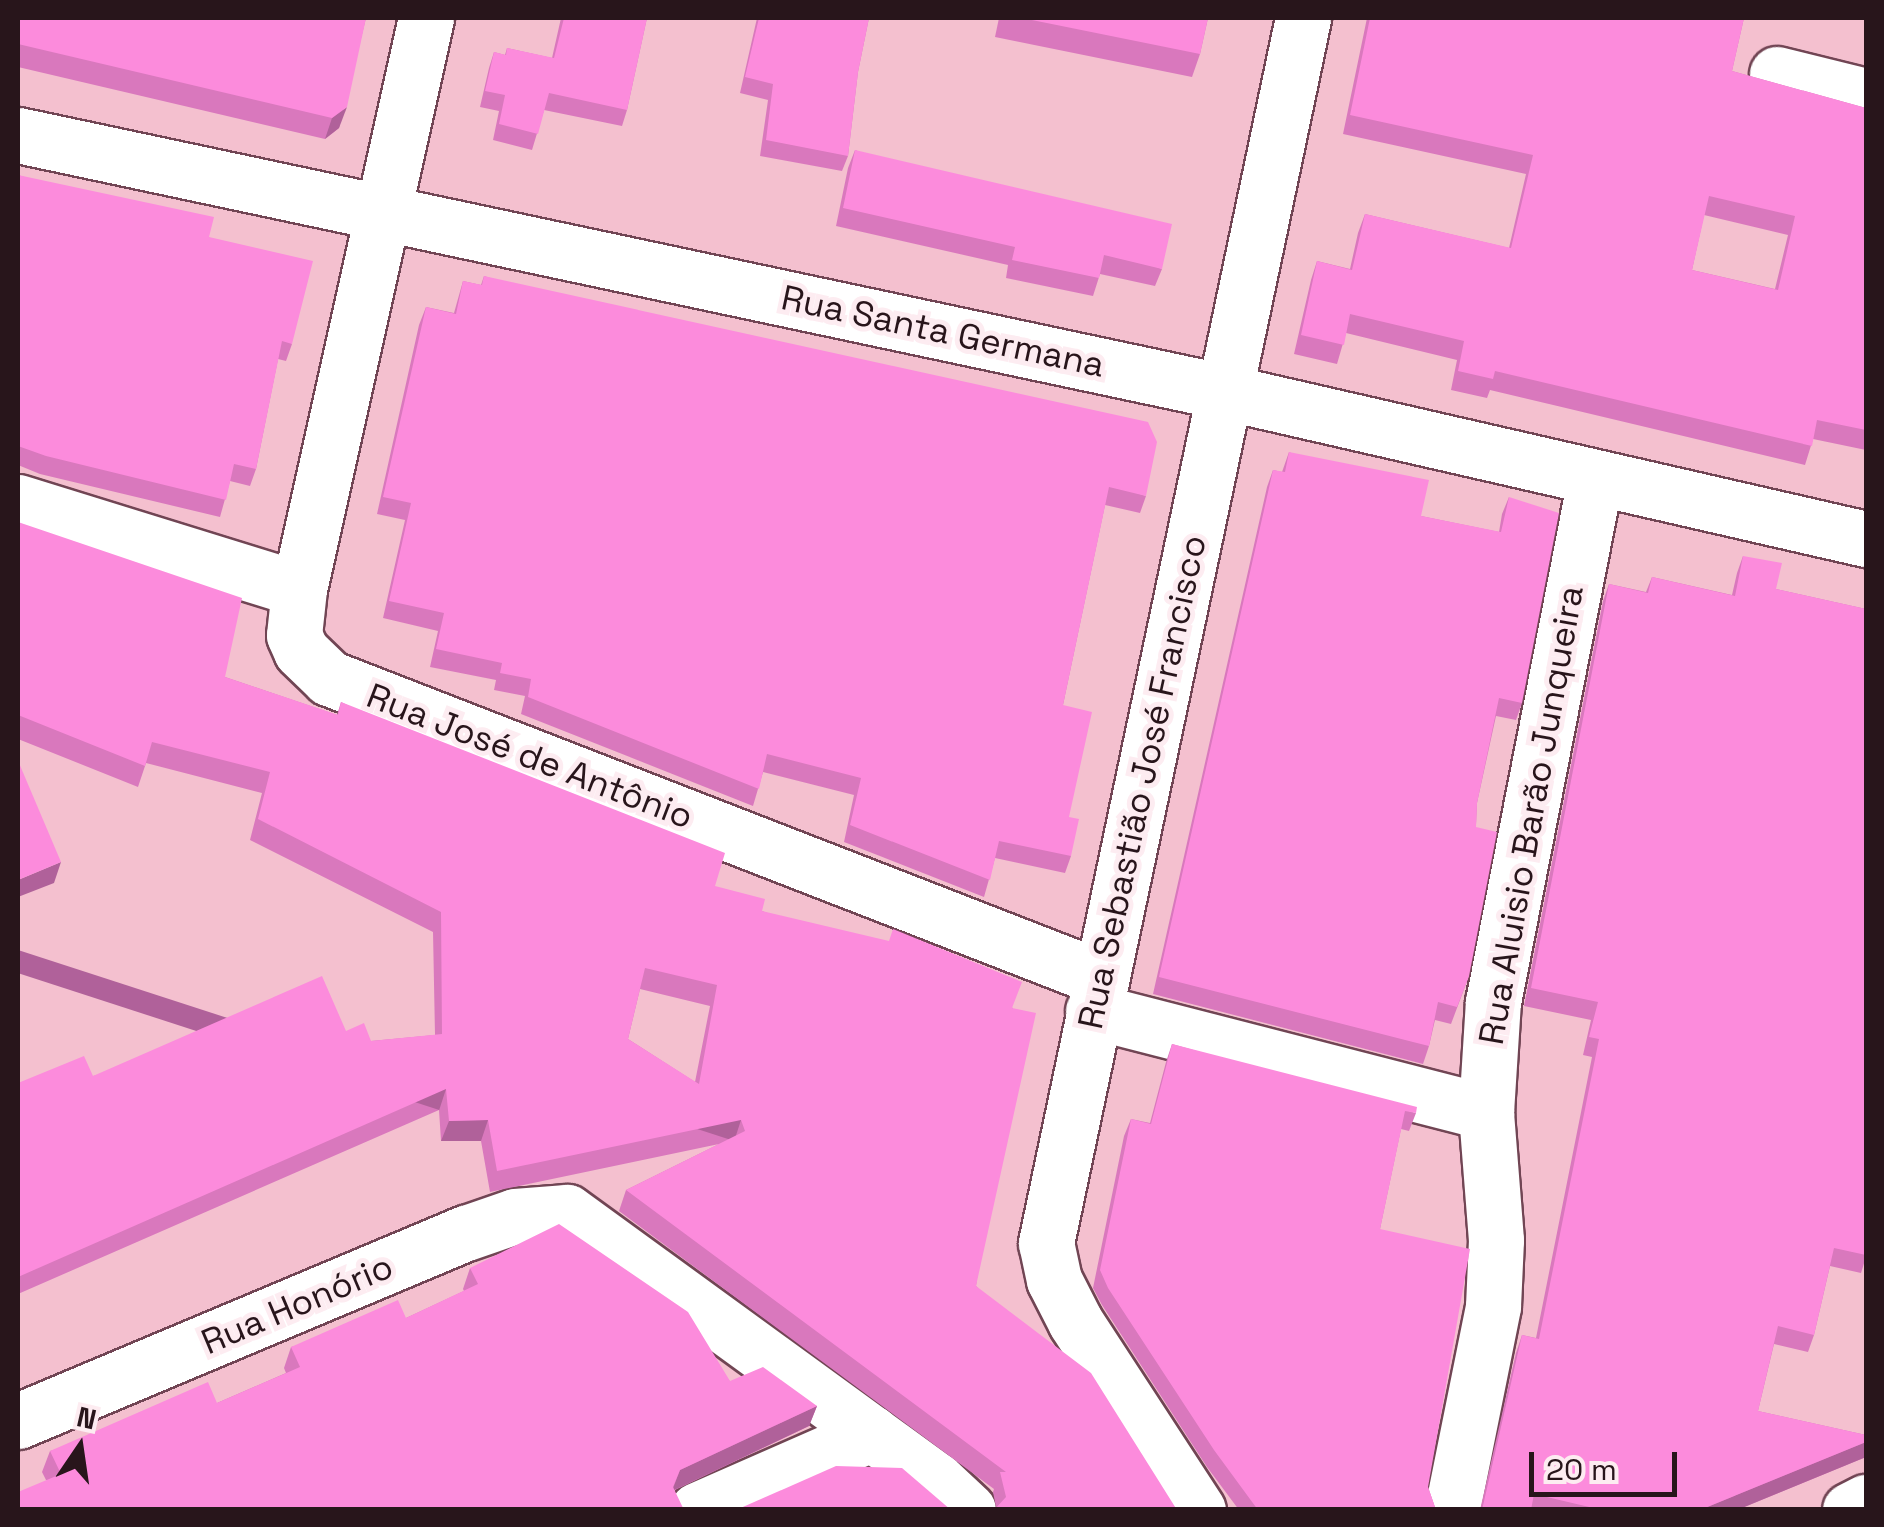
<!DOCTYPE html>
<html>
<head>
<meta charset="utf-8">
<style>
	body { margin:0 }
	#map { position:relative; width:1884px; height:1527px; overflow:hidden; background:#f4c0cf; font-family:"Space Grotesk",sans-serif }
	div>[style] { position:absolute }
	.roads { filter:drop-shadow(2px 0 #714554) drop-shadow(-2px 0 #714554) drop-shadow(0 2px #714554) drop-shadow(0 -2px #714554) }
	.minor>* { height:55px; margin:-27.5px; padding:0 27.5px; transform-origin:27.5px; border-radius:27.5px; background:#fff }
	.secondary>* { height:55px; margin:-27.5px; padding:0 27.5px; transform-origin:27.5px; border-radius:27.5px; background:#fff }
	.wall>* { inset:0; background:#d978bd }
	.shaded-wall>* { inset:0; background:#b0619a; transform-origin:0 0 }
	.building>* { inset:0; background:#fc8bdc }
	span { translate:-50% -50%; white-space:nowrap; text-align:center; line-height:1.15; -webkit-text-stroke:10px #fdecf1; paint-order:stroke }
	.street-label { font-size:35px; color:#28151b }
	.frame { position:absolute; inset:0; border:20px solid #28151b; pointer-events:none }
	.north { position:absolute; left:30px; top:1397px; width:100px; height:100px; -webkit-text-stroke:8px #fdecf1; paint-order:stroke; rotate:13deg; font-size:28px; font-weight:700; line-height:40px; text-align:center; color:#28151b }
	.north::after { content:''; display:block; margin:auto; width:35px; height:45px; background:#28151b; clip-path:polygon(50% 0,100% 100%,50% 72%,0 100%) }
	.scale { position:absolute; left:1529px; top:1452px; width:148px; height:45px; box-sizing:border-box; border:5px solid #28151b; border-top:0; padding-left:12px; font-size:30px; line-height:35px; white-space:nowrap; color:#28151b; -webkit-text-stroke:8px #fdecf1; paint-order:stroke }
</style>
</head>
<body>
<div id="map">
	<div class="roads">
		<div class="minor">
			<div style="left:1777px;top:74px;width:92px;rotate:13.9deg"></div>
			<div style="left:18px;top:135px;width:1234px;rotate:12.02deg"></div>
			<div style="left:1225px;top:392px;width:658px;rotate:12.92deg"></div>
			<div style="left:18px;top:502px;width:294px;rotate:17.2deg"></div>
			<div style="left:299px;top:589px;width:46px;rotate:96.2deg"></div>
			<div style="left:294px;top:635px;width:17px;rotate:66deg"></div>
			<div style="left:301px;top:651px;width:39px;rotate:44deg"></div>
			<div style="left:329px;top:678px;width:828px;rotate:21.24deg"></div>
			<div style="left:299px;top:589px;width:585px;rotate:-77.46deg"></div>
			<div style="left:1093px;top:1011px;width:406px;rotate:14.4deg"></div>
			<div style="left:18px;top:1421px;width:486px;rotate:-22.8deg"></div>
			<div style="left:466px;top:1233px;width:52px;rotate:-19.1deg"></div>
			<div style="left:515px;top:1216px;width:52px;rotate:-4.4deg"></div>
			<div style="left:567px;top:1212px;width:456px;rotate:36deg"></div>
			<div style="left:936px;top:1480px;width:44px;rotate:43.2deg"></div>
			<div style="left:697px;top:1510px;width:191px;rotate:-23.7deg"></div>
			<div style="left:1198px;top:1510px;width:225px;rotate:-123.1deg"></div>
			<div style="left:1075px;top:1321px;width:46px;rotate:-117.1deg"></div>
			<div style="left:1054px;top:1280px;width:38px;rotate:-102deg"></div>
			<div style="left:1046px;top:1243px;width:1252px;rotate:-78.15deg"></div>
			<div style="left:1452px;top:1510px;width:208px;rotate:-78.6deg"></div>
			<div style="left:1493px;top:1306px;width:66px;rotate:-87.4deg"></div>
			<div style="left:1496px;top:1240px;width:128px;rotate:-94.5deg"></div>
			<div style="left:1486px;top:1112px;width:110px;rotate:-86.4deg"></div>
			<div style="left:1493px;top:1002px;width:533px;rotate:-78.96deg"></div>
		</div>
		<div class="secondary">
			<div style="left:1850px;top:1510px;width:18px;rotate:-27deg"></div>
		</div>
	</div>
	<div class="wall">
		<div style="clip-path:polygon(18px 18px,366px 18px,339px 128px,325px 139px,18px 67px)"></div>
		<div style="clip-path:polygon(561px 18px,647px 18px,627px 110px,622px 126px,544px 110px,532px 150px,493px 140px,499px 111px,480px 107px,489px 68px,494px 52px,505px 55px,507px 48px,552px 58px)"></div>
		<div style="clip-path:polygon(757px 18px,869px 18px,858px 72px,848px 156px,842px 171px,760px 156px,768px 100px,740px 93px)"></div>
		<div style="clip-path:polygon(999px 18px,1208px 18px,1200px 54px,1192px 77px,995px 37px)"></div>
		<div style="clip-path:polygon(evenodd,1367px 18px,1744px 18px,1732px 71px,1866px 108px,1866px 450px,1813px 439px,1805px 465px,1490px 390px,1487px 398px,1451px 390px,1457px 360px,1346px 333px,1337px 364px,1294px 354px,1311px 280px,1317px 261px,1350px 269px,1358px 233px,1365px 214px,1509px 248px,1526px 174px,1343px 134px,1367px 18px,1704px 215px,1788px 235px,1775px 289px,1692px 270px,1704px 215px)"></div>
		<div style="clip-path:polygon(855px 150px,1162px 269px,1155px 286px,1100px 274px,1093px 296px,1006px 278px,1008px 265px,836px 226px,848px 168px)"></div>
		<div style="clip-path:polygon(18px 175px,209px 237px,292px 344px,286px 361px,278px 359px,256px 469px,250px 486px,230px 481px,220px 517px,40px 474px,18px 465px)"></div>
		<div style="clip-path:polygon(484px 276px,1146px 496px,1140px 513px,1105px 505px,1063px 705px,1071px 856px,1065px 873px,995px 858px,984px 897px,844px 842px,854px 795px,763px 772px,753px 806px,521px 714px,525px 696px,494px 690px,496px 680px,430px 667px,438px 631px,383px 618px,405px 520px,377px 514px,419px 325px,426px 307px,454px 313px,463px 281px,481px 285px)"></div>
		<div style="clip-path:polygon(1289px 452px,1421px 516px,1499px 532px,1502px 514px,1509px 497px,1522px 703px,1516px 720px,1496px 716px,1477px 803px,1469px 976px,1451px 1024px,1435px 1020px,1429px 1046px,1423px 1064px,1153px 994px,1267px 487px,1273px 470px,1282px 472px)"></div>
		<div style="clip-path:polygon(evenodd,18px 522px,225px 677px,337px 715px,341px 702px,762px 911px,1013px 1008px,976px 1286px,1177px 1510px,996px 1507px,993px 1492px,994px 1489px,619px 1211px,626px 1190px,719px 1144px,490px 1192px,481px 1141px,441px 1141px,439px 1110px,18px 1294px,18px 1083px,93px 1076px,346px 1031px,371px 1041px,435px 1035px,433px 932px,250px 840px,262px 793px,146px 763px,138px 787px,18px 739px,18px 522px,640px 989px,710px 1006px,695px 1082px,628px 1039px,640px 989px)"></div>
		<div style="clip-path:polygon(1743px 556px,1776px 589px,1866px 609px,1866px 1257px,1861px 1273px,1830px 1266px,1814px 1335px,1808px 1352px,1774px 1344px,1758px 1411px,1866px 1435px,1866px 1457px,1737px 1510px,1480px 1510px,1516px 1353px,1522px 1335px,1536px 1338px,1592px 1057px,1583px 1055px,1591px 1020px,1524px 1006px,1603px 601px,1609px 584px,1646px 592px,1652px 577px,1732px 595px,1737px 573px)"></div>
		<div style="clip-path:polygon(1172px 1044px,1416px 1113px,1409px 1131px,1401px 1129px,1380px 1229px,1428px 1487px,1436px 1510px,1239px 1510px,1207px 1467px,1102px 1305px,1093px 1288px,1124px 1136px,1131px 1119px,1150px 1123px,1166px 1062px)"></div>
		<div style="clip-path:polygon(470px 1268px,730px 1381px,817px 1406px,809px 1426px,675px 1490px,46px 1480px,42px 1472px,50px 1451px,217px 1403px,286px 1373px,284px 1368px,291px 1347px,406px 1318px,464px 1291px,463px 1289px)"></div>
	</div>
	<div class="shaded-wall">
		<div style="clip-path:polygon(347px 107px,339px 128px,325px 139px,332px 118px)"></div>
		<div style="clip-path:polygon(61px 862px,54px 883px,18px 897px,18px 880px)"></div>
		<div style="left:446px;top:1089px;width:22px;height:467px;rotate:108deg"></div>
		<div style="clip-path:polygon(488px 1120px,481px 1141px,441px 1141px,449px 1121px)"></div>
		<div style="left:741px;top:1120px;width:22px;height:249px;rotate:108deg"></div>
		<div style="clip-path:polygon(817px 1406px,809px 1426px,672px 1491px,680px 1470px)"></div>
		<div style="clip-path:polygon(1866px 1442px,1866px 1457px,1737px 1510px,1700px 1510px)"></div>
	</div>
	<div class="building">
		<div style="clip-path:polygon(18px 18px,366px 18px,347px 107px,332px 118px,18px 44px)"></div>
		<div style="clip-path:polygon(564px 18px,647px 18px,627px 110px,549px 93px,538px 134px,499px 124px,505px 95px,485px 91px,494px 52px,506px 55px,507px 48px,554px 58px)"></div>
		<div style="clip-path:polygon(759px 18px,869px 18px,858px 72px,848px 156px,766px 140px,773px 84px,745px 77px)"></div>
		<div style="clip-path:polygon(1022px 18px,1208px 18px,1200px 54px)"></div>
		<div style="clip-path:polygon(evenodd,1370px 18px,1744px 18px,1732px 71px,1866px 108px,1866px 430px,1817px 420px,1812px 446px,1495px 371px,1493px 379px,1458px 371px,1464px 341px,1350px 314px,1344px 345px,1301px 335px,1317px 261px,1352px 270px,1365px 214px,1511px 248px,1533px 155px,1350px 115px,1370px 18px,1709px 196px,1795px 216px,1778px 290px,1692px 270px,1709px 196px)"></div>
		<div style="clip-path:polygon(855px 150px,1172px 224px,1162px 269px,1104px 255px,1099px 278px,1012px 260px,1015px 247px,843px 208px)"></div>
		<div style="clip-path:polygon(18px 175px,214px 217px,209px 237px,313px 261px,292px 344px,282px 341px,256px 469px,234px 464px,226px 500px,46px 456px,18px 446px)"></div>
		<div style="clip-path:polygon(484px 276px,1148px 422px,1157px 442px,1146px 496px,1109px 487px,1063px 705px,1092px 712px,1069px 817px,1079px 819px,1071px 856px,999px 841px,990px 880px,850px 825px,861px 778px,767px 754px,759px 789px,528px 697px,531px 679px,500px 673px,502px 663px,436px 649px,444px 613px,389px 601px,411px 503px,383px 497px,426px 307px,456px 314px,463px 281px,482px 285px)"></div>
		<div style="clip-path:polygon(1289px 452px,1429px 480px,1421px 516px,1501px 532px,1509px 497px,1559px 513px,1522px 703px,1499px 698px,1477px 803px,1476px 827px,1497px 832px,1469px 976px,1457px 1007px,1438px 1002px,1429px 1046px,1159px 977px,1273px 470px,1285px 472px)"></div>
		<div style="clip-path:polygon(evenodd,18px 522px,242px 598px,225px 677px,338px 715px,341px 702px,725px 853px,715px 886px,765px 899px,762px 911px,889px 941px,893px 929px,1022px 982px,1012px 1008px,1036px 1013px,976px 1286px,1091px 1373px,1177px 1510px,994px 1510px,1006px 1497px,1000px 1472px,1006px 1472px,626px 1190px,745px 1131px,741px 1120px,497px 1171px,488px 1120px,449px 1121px,446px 1089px,18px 1277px,18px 1083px,84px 1056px,93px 1076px,322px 976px,346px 1031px,364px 1023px,371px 1041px,442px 1034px,441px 912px,258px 819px,270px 772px,152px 742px,145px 766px,18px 715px,18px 522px,645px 968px,717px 985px,699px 1084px,628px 1039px,645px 968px)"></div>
		<div style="clip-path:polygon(1743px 556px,1782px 563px,1776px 589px,1866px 609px,1866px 1255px,1834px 1248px,1814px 1335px,1778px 1326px,1758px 1411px,1866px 1435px,1866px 1442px,1700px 1510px,1602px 1510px,1534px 1494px,1531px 1510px,1482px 1510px,1522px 1335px,1539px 1339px,1599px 1039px,1589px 1037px,1598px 1002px,1531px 988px,1609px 584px,1648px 593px,1652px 577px,1735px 596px)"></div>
		<div style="clip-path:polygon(18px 763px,19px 763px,61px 862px,18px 880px)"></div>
		<div style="clip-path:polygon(1172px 1044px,1417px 1107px,1416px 1113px,1405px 1111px,1380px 1229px,1470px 1249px,1428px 1487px,1436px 1510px,1258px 1510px,1214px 1450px,1108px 1288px,1100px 1270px,1131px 1119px,1151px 1124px)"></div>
		<div style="clip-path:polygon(559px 1224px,688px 1312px,730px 1381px,763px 1367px,817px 1406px,680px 1470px,673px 1487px,684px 1510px,18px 1510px,18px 1492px,61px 1474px,50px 1451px,208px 1382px,217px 1403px,300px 1367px,291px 1347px,398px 1300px,406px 1318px,478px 1284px,470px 1268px)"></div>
		<div style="clip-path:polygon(836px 1466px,902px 1468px,951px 1510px,736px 1510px)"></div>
	</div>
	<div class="street-label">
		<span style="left:943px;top:331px;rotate:12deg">Rua Santa Germana</span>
		<span style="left:530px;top:756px;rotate:21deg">Rua José de Antônio</span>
		<span style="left:1142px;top:782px;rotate:-78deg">Rua Sebastião José Francisco</span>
		<span style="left:1531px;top:815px;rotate:-80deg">Rua Aluisio Barão Junqueira</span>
		<span style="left:297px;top:1304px;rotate:-23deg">Rua Honório</span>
	</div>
	<div class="frame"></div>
	<div class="north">N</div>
	<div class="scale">20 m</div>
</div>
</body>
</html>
